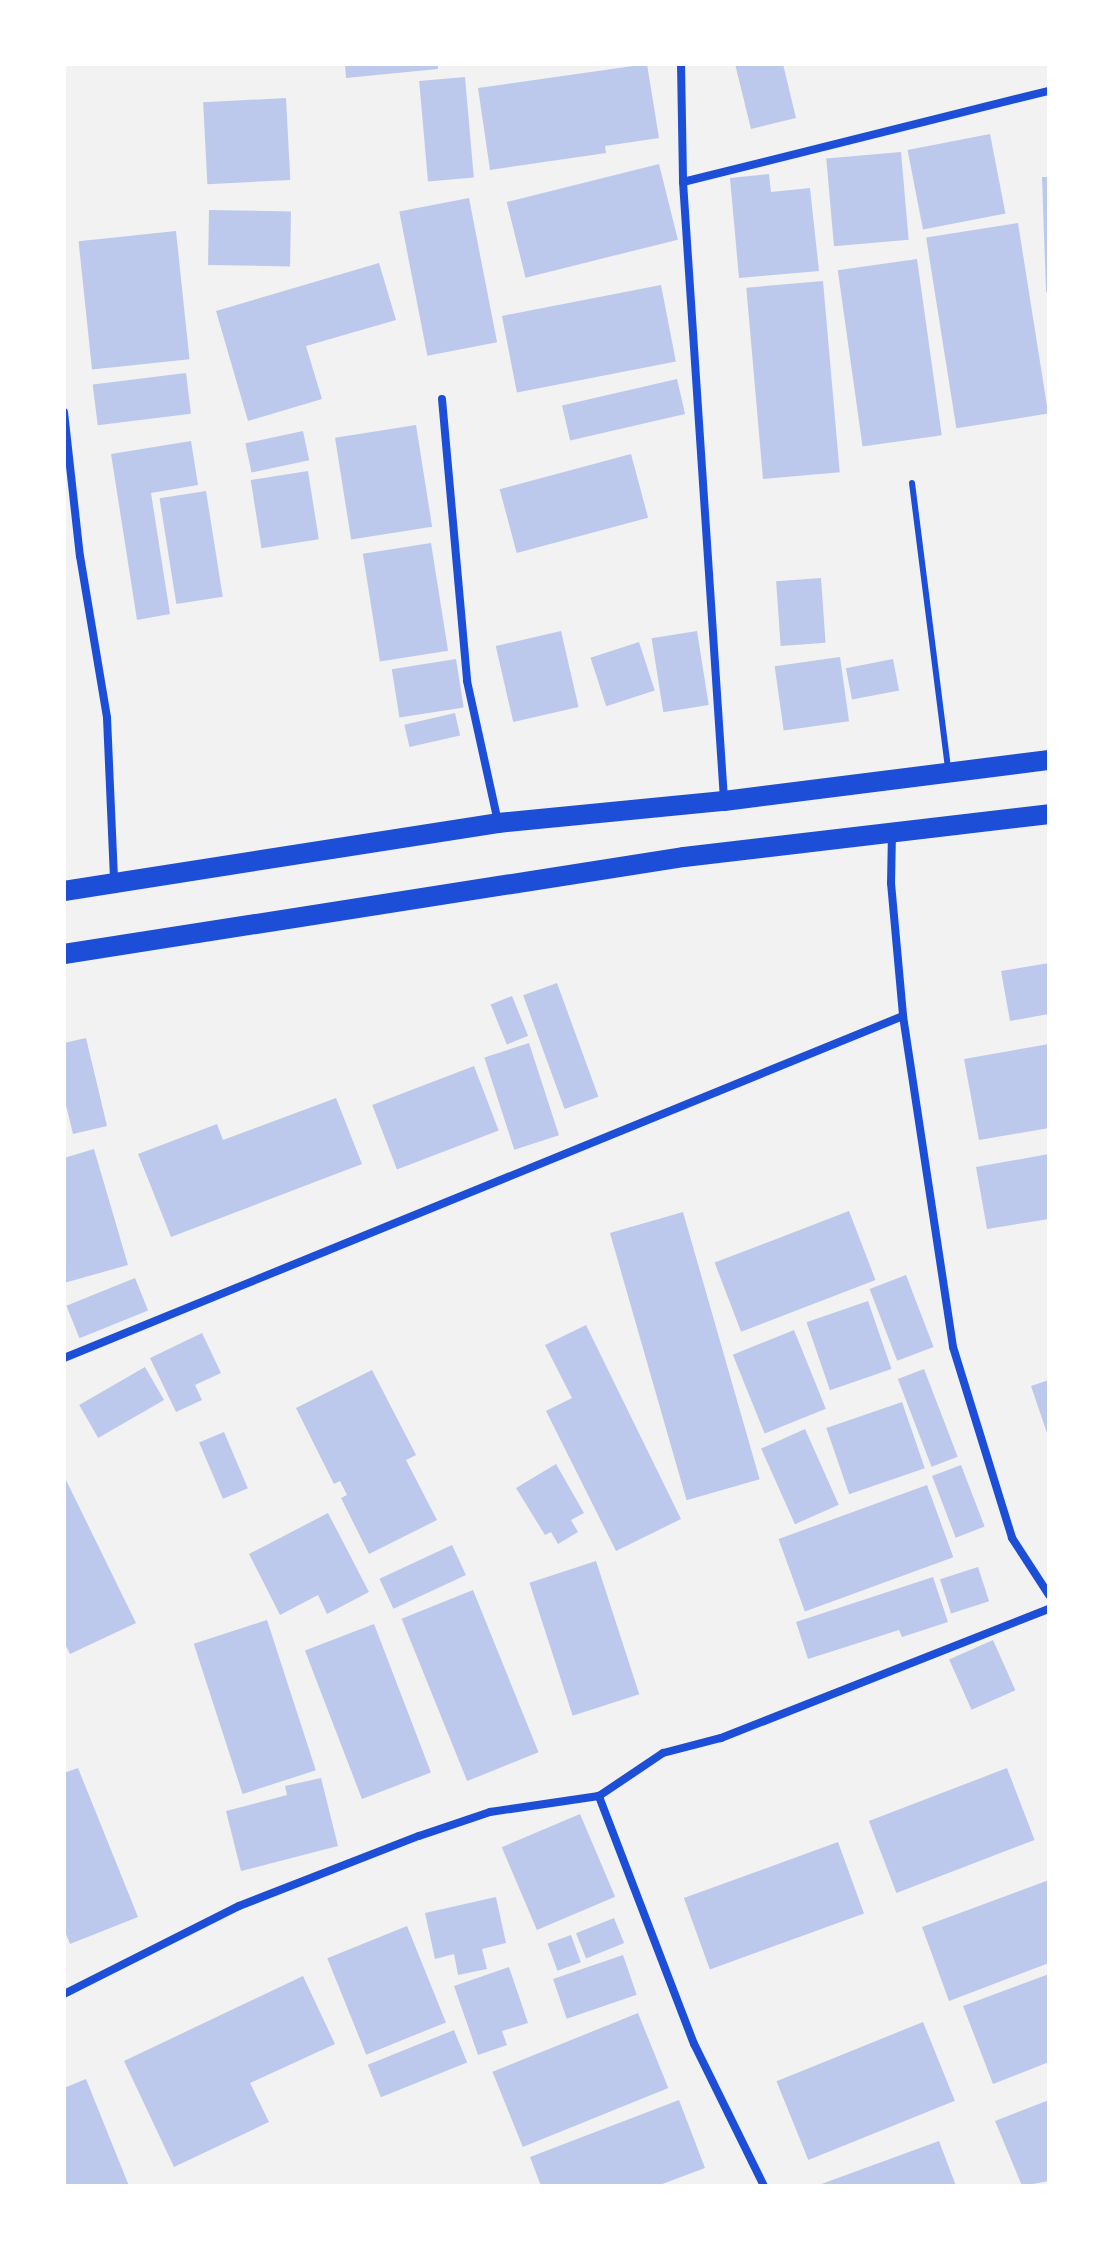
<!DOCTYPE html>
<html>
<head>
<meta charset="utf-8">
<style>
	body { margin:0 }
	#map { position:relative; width:1113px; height:2250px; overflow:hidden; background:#f2f2f2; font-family:"Libre Baskerville",serif }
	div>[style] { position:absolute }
	.building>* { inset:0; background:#bdc9ec; transform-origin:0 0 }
	.service>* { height:6px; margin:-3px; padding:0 3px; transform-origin:3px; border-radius:3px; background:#1d4ed8 }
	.minor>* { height:8px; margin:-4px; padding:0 4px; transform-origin:4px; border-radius:4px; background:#1d4ed8 }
	.primary>* { height:20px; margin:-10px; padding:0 10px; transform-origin:10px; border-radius:10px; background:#1d4ed8 }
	span { translate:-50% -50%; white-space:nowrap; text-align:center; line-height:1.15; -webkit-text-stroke:8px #fff; paint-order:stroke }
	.frame { position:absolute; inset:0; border:66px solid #fff; pointer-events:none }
</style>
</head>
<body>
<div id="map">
	<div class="building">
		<div style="clip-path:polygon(345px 64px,438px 64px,438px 69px,346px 78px)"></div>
		<div style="clip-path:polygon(647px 64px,659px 138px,605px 146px,606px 153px,490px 170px,478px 88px)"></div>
		<div style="clip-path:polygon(735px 64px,783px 64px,796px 118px,751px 129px)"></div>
		<div style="left:465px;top:77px;width:101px;height:46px;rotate:85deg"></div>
		<div style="left:286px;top:98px;width:82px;height:83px;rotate:87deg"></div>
		<div style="left:990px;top:134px;width:81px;height:84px;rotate:79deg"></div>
		<div style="left:901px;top:152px;width:88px;height:75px;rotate:85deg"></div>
		<div style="left:659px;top:164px;width:78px;height:157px;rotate:76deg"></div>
		<div style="clip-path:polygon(769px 174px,771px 192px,810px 188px,819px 271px,739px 278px,730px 178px)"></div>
		<div style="clip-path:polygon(1042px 177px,1049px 177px,1049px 292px,1046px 292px)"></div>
		<div style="left:469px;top:198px;width:147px;height:71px;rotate:79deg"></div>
		<div style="left:209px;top:210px;width:82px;height:55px;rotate:1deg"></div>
		<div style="left:1018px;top:223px;width:193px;height:93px;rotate:81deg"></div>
		<div style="left:176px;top:231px;width:129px;height:98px;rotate:84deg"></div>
		<div style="left:917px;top:259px;width:178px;height:80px;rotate:82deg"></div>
		<div style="clip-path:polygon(379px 263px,396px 320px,306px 346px,322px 399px,248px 421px,216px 311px)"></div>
		<div style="left:823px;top:281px;width:192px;height:77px;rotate:85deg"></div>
		<div style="left:661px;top:285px;width:78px;height:162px;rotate:79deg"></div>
		<div style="left:186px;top:373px;width:41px;height:94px;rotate:83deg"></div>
		<div style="left:677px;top:379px;width:36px;height:118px;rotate:77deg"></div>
		<div style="left:416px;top:425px;width:103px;height:82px;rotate:81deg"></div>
		<div style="left:303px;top:431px;width:30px;height:59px;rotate:78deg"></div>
		<div style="clip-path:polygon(191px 441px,198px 485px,151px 493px,170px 614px,137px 620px,111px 454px)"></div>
		<div style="left:631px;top:454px;width:66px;height:136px;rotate:75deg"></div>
		<div style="left:308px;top:471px;width:69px;height:58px;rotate:81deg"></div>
		<div style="left:206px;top:491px;width:107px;height:47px;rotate:81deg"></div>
		<div style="left:431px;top:543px;width:109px;height:69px;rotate:81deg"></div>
		<div style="left:821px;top:578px;width:65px;height:45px;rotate:86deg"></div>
		<div style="left:561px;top:631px;width:78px;height:67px;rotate:77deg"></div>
		<div style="left:697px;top:631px;width:75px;height:46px;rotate:81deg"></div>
		<div style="left:639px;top:642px;width:51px;height:51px;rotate:72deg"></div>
		<div style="left:840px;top:657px;width:65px;height:66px;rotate:82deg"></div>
		<div style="left:456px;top:659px;width:49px;height:65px;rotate:81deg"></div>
		<div style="left:893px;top:659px;width:32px;height:48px;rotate:79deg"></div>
		<div style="left:455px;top:713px;width:23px;height:52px;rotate:77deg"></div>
		<div style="clip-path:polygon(1049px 963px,1049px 1014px,1010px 1021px,1001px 971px)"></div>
		<div style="left:557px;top:983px;width:121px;height:36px;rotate:70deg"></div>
		<div style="left:512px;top:996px;width:43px;height:23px;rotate:68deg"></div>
		<div style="clip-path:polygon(86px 1038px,107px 1126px,73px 1134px,64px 1097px,64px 1043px)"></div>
		<div style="left:529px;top:1043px;width:97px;height:47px;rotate:72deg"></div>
		<div style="clip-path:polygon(1049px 1044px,1049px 1128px,979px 1140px,964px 1059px)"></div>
		<div style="left:474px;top:1066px;width:69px;height:109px;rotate:69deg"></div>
		<div style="clip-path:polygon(336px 1098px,362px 1164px,171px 1237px,138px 1154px,217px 1124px,223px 1140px)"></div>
		<div style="clip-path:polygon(94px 1149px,128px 1265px,64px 1283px,64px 1158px)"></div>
		<div style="clip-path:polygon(1049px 1154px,1049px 1219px,987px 1229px,976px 1167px)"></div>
		<div style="left:849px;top:1211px;width:74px;height:144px;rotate:69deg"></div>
		<div style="left:683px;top:1212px;width:278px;height:76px;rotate:74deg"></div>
		<div style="left:906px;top:1275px;width:77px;height:39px;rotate:69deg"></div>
		<div style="left:135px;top:1278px;width:35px;height:74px;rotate:68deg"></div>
		<div style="left:868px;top:1301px;width:72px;height:65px;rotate:71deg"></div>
		<div style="clip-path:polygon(586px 1325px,681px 1519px,616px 1551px,546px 1411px,572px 1398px,545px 1345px)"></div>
		<div style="left:794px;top:1330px;width:85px;height:66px;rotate:68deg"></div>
		<div style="clip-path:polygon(202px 1333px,221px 1373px,195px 1385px,202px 1400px,176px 1412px,150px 1358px)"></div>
		<div style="left:145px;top:1367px;width:38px;height:76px;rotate:60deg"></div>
		<div style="left:924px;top:1369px;width:94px;height:28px;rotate:69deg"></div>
		<div style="clip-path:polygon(372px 1370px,416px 1455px,406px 1460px,437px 1520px,369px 1554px,341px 1498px,347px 1495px,340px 1481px,334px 1484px,296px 1408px)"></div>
		<div style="clip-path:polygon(1049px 1380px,1049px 1436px,1048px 1436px,1031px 1386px)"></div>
		<div style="left:902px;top:1402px;width:70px;height:80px;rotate:71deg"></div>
		<div style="left:805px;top:1429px;width:83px;height:48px;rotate:66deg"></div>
		<div style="left:224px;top:1432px;width:61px;height:27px;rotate:67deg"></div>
		<div style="clip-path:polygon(556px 1464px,584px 1513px,571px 1520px,578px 1532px,558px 1544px,551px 1532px,545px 1535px,516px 1488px)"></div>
		<div style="left:961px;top:1465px;width:66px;height:31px;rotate:69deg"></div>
		<div style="clip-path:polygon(64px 1476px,136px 1623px,70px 1654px,64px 1642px)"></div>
		<div style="left:927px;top:1485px;width:77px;height:158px;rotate:70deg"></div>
		<div style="clip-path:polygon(328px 1513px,369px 1592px,327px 1614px,318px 1595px,280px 1615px,249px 1554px)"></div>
		<div style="left:452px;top:1545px;width:33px;height:80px;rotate:65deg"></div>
		<div style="left:596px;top:1561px;width:140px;height:70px;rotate:72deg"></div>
		<div style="left:978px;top:1567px;width:36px;height:40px;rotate:72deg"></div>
		<div style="clip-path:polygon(933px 1577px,948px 1622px,902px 1637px,899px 1630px,808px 1659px,796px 1622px)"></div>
		<div style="left:473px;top:1590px;width:175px;height:77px;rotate:68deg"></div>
		<div style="left:267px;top:1620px;width:158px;height:77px;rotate:72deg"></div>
		<div style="left:374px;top:1624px;width:159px;height:74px;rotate:69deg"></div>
		<div style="left:993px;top:1640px;width:55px;height:48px;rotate:66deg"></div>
		<div style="clip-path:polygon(78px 1768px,138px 1917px,70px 1944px,64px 1929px,64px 1773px)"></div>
		<div style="left:1007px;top:1768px;width:77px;height:148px;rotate:69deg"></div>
		<div style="clip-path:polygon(321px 1778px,338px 1846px,241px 1871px,226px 1811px,287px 1795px,285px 1786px)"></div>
		<div style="left:580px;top:1814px;width:90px;height:85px;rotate:67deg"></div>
		<div style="left:838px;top:1842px;width:76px;height:164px;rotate:70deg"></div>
		<div style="clip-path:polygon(1049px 1880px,1049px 1963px,949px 2001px,922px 1927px)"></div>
		<div style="clip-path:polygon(496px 1897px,506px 1943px,482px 1949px,487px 1969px,458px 1975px,454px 1954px,435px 1959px,425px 1913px)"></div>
		<div style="left:614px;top:1918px;width:27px;height:41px;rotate:68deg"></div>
		<div style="left:407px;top:1926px;width:104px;height:86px;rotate:68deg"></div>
		<div style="left:571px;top:1935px;width:29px;height:25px;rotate:70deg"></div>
		<div style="left:623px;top:1955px;width:42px;height:74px;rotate:71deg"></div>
		<div style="clip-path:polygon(509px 1967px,528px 2023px,502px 2031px,507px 2045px,478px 2055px,454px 1986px)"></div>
		<div style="clip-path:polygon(1049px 1974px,1049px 2062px,993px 2084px,963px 2006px)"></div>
		<div style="clip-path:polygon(303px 1976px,335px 2044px,250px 2083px,269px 2122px,174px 2167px,124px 2061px)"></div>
		<div style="left:638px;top:2013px;width:81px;height:157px;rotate:68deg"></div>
		<div style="left:923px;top:2022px;width:85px;height:158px;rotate:68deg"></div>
		<div style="left:454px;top:2030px;width:35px;height:93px;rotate:68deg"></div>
		<div style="clip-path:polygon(86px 2079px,129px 2186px,64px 2186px,64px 2088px)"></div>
		<div style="clip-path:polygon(679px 2100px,705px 2168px,657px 2186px,541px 2186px,530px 2157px)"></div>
		<div style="clip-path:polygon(1049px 2100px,1049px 2181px,1022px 2186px,995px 2121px)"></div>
		<div style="clip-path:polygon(939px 2141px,956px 2186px,816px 2186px)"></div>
	</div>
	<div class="service">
		<div style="left:912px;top:483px;width:288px;rotate:82.8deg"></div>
	</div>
	<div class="minor">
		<div style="left:681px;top:64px;width:118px;rotate:89deg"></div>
		<div style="left:683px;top:182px;width:619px;rotate:86.2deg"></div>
		<div style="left:683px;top:182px;width:377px;rotate:-14deg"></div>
		<div style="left:442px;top:399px;width:283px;rotate:84.9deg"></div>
		<div style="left:467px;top:681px;width:144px;rotate:77.6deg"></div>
		<div style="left:64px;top:412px;width:145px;rotate:83.7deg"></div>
		<div style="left:80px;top:556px;width:164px;rotate:80.5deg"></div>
		<div style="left:107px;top:718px;width:163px;rotate:87.5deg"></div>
		<div style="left:892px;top:832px;width:51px;rotate:91.1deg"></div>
		<div style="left:891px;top:883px;width:134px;rotate:84.8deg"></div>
		<div style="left:903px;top:1016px;width:335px;rotate:81.4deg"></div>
		<div style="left:953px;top:1347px;width:200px;rotate:72.8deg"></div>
		<div style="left:1012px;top:1538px;width:68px;rotate:57deg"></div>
		<div style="left:64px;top:1358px;width:906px;rotate:-22.18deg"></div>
		<div style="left:64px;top:1994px;width:196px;rotate:-26.7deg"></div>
		<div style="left:239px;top:1906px;width:193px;rotate:-21.3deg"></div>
		<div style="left:419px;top:1836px;width:75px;rotate:-18.7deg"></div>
		<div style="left:490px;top:1812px;width:110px;rotate:-8.4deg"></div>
		<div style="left:764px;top:2186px;width:158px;rotate:-116.2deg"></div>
		<div style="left:694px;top:2044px;width:266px;rotate:-111deg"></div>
		<div style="left:599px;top:1796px;width:77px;rotate:-33.9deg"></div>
		<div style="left:663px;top:1753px;width:60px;rotate:-14.5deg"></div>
		<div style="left:721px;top:1738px;width:352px;rotate:-21.5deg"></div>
	</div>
	<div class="primary">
		<div style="left:64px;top:891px;width:439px;rotate:-8.9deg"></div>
		<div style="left:498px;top:823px;width:227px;rotate:-5.6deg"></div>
		<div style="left:724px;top:801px;width:328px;rotate:-7.2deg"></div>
		<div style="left:64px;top:954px;width:628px;rotate:-8.89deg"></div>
		<div style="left:684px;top:857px;width:368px;rotate:-6.7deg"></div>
	</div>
	<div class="frame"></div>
</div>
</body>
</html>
